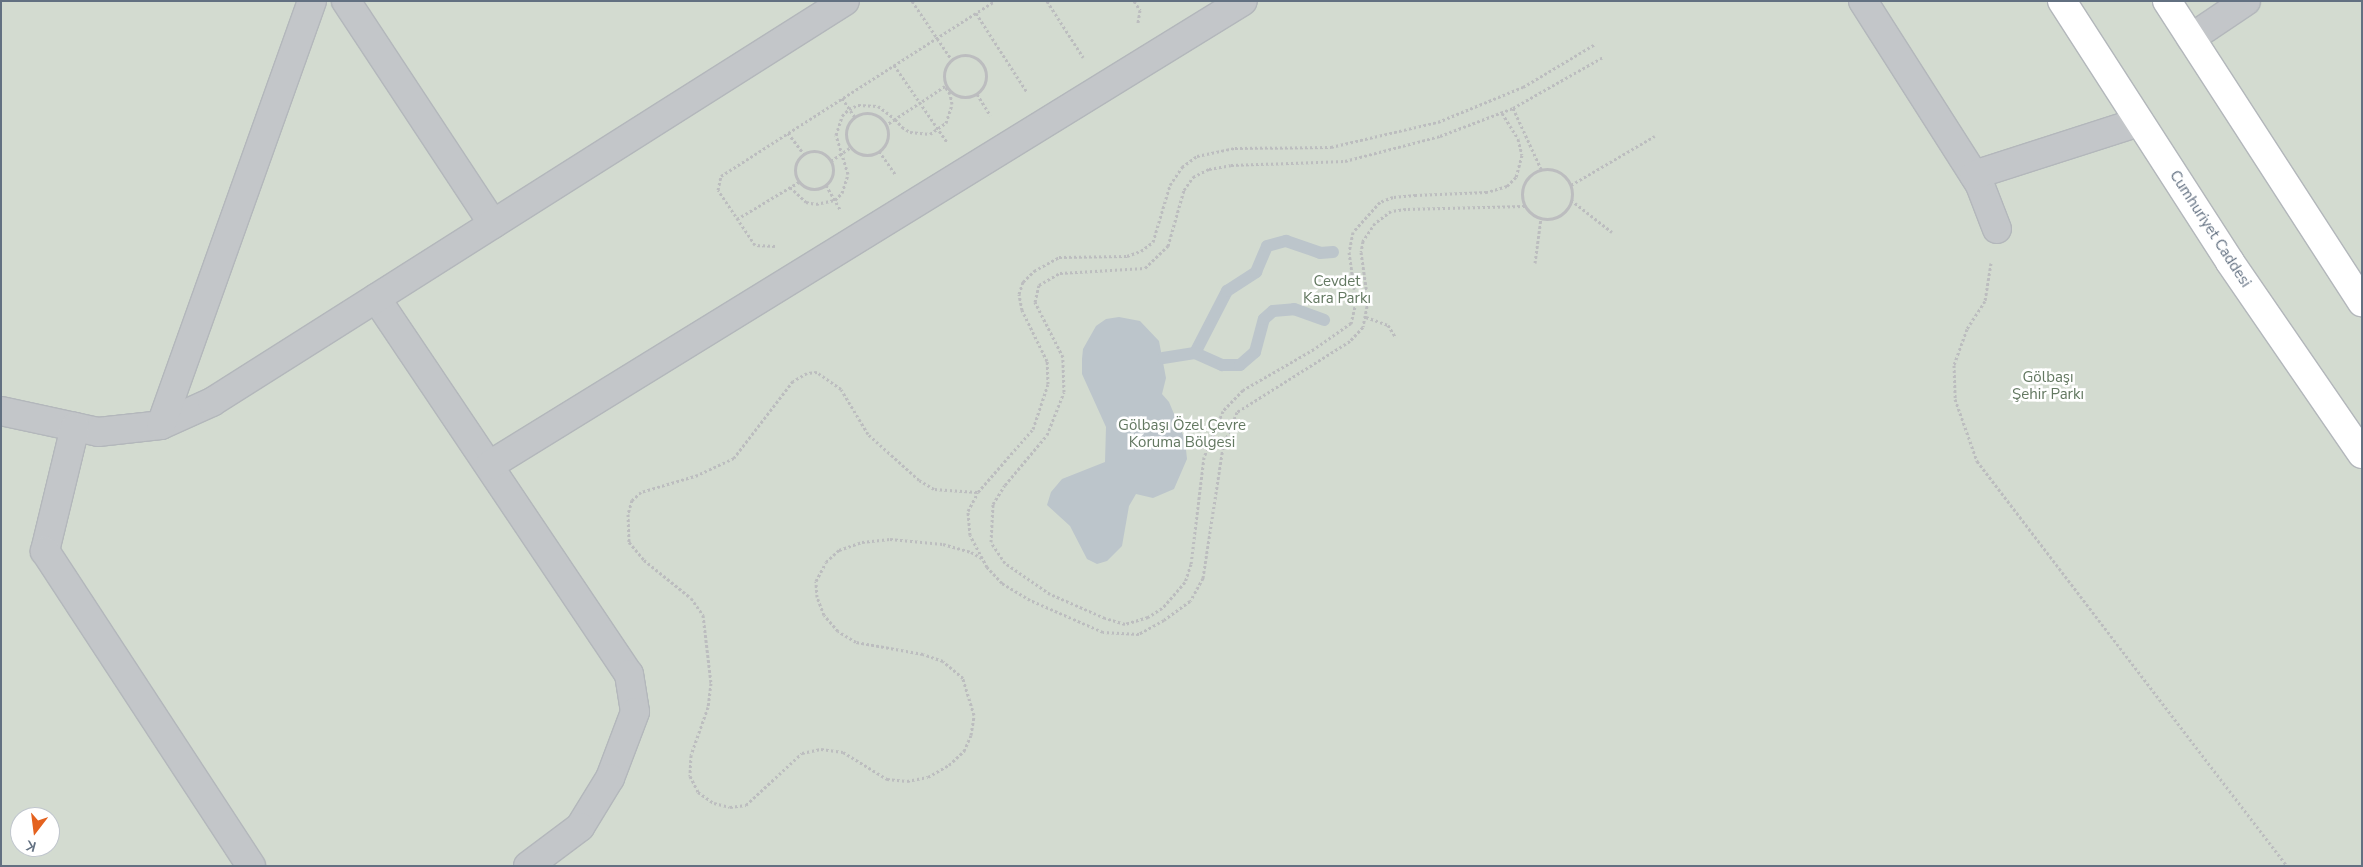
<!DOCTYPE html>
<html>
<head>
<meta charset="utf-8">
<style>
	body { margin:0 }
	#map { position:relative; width:2363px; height:867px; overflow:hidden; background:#f3f4ef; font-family:"Nunito Sans",sans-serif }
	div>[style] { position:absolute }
	.green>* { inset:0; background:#d3dbd0 }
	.water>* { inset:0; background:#bcc5cb }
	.stream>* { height:12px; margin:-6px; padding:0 6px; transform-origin:6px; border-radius:6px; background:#bcc5cb }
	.path>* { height:3px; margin-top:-1.5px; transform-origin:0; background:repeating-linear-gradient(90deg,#bcbdbf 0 2.5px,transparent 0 5px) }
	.path>.ring { margin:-1.5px; padding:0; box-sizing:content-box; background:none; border:3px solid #bcbdbf; border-radius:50% }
	.roads { filter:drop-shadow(1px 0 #b3b7bb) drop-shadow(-1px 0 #b3b7bb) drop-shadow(0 1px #b3b7bb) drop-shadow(0 -1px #b3b7bb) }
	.minor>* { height:28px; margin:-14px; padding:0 14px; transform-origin:14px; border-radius:14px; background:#c3c6c9 }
	.major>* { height:28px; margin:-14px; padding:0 14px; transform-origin:14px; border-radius:14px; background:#fff }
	span { translate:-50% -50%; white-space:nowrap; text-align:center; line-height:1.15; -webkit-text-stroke:5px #fff; paint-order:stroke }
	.street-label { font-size:15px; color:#627081 }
	.park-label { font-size:15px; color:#637861 }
	.frame { position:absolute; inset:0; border:2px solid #627081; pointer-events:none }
	.north { position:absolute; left:10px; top:807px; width:50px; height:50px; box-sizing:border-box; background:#fff; border:1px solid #c0c6cd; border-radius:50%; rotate:195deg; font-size:14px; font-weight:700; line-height:20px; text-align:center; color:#627081 }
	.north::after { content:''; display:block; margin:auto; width:18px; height:22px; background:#e4621f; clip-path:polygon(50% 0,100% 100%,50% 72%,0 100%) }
</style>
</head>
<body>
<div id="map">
	<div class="green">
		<div style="clip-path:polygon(evenodd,1px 1px,2362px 1px,2362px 866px,1px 866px,1px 1px,20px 817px,50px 817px,50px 847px,20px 847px,20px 817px)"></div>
	</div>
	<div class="water">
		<div style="clip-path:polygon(1119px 317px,1140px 321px,1159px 341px,1166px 378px,1162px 394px,1169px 402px,1185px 440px,1187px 459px,1174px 489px,1153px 498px,1136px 494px,1129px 506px,1122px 546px,1107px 561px,1097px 564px,1087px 559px,1070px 526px,1047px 505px,1051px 492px,1062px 479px,1105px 462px,1106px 427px,1082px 374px,1082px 359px,1083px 349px,1096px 326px,1106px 319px)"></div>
	</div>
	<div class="stream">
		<div style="left:1195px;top:353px;width:70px;rotate:-62.7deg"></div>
		<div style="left:1227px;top:291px;width:35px;rotate:-33deg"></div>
		<div style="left:1256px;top:272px;width:28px;rotate:-67deg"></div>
		<div style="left:1267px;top:246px;width:20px;rotate:-15deg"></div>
		<div style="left:1286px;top:241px;width:36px;rotate:19deg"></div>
		<div style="left:1320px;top:253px;width:13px;rotate:-4deg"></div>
		<div style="left:1163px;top:358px;width:32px;rotate:-9deg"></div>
		<div style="left:1195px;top:353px;width:30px;rotate:24deg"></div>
		<div style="left:1222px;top:365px;width:18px"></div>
		<div style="left:1240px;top:365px;width:20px;rotate:-41deg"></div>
		<div style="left:1255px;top:352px;width:34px;rotate:-75deg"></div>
		<div style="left:1264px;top:319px;width:12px;rotate:-42deg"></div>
		<div style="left:1273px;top:311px;width:21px;rotate:-5deg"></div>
		<div style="left:1294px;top:309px;width:32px;rotate:20deg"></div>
	</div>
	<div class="path">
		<div style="left:912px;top:1px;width:71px;rotate:55.9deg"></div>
		<div style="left:1047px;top:1px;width:67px;rotate:57.3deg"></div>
		<div style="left:1134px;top:1px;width:11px;rotate:56deg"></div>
		<div style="left:1140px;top:10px;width:13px;rotate:99deg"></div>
		<div style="left:976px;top:13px;width:94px;rotate:57.2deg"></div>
		<div class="ring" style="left:944px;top:55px;width:39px;height:39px"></div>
		<div style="left:894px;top:65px;width:93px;rotate:55.5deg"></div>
		<div style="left:977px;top:94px;width:25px;rotate:58deg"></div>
		<div style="left:842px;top:98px;width:23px;rotate:56deg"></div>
		<div style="left:1513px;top:108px;width:67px;rotate:65.3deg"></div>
		<div style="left:1502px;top:113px;width:31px;rotate:58deg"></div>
		<div style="left:1518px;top:139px;width:16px;rotate:76deg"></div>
		<div style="left:1522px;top:155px;width:23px;rotate:105deg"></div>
		<div style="left:1516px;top:177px;width:13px;rotate:135deg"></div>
		<div style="left:1507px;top:186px;width:21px;rotate:163deg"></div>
		<div style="left:1487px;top:192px;width:71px;rotate:177.6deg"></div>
		<div style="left:1416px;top:195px;width:23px;rotate:175deg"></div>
		<div style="left:1393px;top:197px;width:14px;rotate:159deg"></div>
		<div style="left:1380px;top:202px;width:40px;rotate:132deg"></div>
		<div style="left:1353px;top:232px;width:20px;rotate:101deg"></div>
		<div style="left:1349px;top:252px;width:50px;rotate:82deg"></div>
		<div style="left:1356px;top:302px;width:22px;rotate:103deg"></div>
		<div style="left:1351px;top:323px;width:45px;rotate:144.9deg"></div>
		<div style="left:1314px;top:349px;width:82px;rotate:150deg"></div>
		<div style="left:1243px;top:390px;width:29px;rotate:134deg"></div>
		<div style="left:1223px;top:411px;width:50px;rotate:112.4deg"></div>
		<div style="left:1204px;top:457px;width:108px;rotate:96.9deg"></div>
		<div style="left:1191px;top:564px;width:19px;rotate:108deg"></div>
		<div style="left:1185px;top:582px;width:35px;rotate:131deg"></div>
		<div style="left:1162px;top:608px;width:17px;rotate:147deg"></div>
		<div style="left:1148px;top:617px;width:24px;rotate:163deg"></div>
		<div style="left:1125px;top:624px;width:21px;rotate:-163deg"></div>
		<div style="left:1105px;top:618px;width:60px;rotate:-156.4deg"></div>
		<div style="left:1050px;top:594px;width:55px;rotate:-145.4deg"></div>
		<div style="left:1005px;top:563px;width:25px;rotate:-124deg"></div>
		<div style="left:991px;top:542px;width:38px;rotate:-87deg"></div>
		<div style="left:993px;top:504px;width:22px;rotate:-58deg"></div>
		<div style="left:1005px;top:485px;width:65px;rotate:-50deg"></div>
		<div style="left:1047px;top:435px;width:46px;rotate:-68.4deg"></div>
		<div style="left:1064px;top:392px;width:35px;rotate:-92deg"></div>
		<div style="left:1063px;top:357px;width:62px;rotate:-117deg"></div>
		<div style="left:1035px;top:302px;width:17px;rotate:-77deg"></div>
		<div style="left:1039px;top:285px;width:24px;rotate:-30deg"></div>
		<div style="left:1060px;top:273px;width:85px;rotate:-3.4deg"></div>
		<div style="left:1145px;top:268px;width:32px;rotate:-44deg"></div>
		<div style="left:1168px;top:246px;width:58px;rotate:-74.1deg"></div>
		<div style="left:1184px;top:190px;width:16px;rotate:-55deg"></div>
		<div style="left:1193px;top:177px;width:18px;rotate:-27deg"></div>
		<div style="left:1209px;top:169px;width:22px;rotate:-10deg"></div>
		<div style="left:1231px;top:165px;width:114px;rotate:-2deg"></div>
		<div style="left:1345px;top:161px;width:98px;rotate:-14.7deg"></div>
		<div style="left:1440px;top:136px;width:78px;rotate:-21deg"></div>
		<div style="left:1513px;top:108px;width:103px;rotate:-29.5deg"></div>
		<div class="ring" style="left:846px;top:113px;width:39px;height:39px"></div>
		<div style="left:788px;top:133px;width:26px;rotate:53deg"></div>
		<div class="ring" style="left:795px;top:151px;width:35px;height:35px"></div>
		<div style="left:879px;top:151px;width:28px;rotate:55deg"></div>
		<div style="left:831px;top:161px;width:24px;rotate:-35deg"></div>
		<div class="ring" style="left:1522px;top:169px;width:47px;height:47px"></div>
		<div style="left:826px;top:185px;width:28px;rotate:60deg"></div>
		<div style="left:1571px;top:185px;width:97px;rotate:-30.3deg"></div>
		<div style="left:790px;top:187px;width:22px;rotate:43deg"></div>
		<div style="left:806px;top:202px;width:10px;rotate:11deg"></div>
		<div style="left:816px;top:204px;width:19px;rotate:-12deg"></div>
		<div style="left:835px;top:200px;width:10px;rotate:-45deg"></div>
		<div style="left:842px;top:193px;width:20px;rotate:-72deg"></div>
		<div style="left:848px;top:174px;width:41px;rotate:-107.1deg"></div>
		<div style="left:836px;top:135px;width:20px;rotate:-72deg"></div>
		<div style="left:842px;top:116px;width:10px;rotate:-45deg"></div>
		<div style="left:849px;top:109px;width:10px;rotate:-24deg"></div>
		<div style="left:858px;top:105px;width:20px;rotate:3deg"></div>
		<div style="left:878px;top:106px;width:10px;rotate:37deg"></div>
		<div style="left:886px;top:112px;width:11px;rotate:38deg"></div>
		<div style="left:895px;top:119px;width:11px;rotate:49deg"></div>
		<div style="left:902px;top:127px;width:9px;rotate:32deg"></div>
		<div style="left:910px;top:132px;width:20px;rotate:6deg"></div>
		<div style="left:930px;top:134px;width:19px;rotate:-35deg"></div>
		<div style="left:946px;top:123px;width:20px;rotate:-72deg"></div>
		<div style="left:952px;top:104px;width:10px;rotate:-101deg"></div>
		<div style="left:950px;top:94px;width:9px;rotate:-122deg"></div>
		<div style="left:945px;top:86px;width:29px;rotate:146deg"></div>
		<div style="left:921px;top:102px;width:31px;rotate:147deg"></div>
		<div style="left:895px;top:119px;width:11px;rotate:146deg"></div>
		<div style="left:1571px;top:200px;width:52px;rotate:38deg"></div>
		<div style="left:1525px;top:206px;width:119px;rotate:178.6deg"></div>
		<div style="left:1406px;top:209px;width:15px;rotate:172deg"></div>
		<div style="left:1391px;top:211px;width:20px;rotate:143deg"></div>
		<div style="left:1375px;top:223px;width:22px;rotate:124deg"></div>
		<div style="left:1363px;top:241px;width:11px;rotate:100deg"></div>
		<div style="left:1361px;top:252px;width:49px;rotate:81.9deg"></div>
		<div style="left:1368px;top:301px;width:26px;rotate:101deg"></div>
		<div style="left:1363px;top:327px;width:19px;rotate:133deg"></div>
		<div style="left:1350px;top:341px;width:133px;rotate:147.9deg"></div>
		<div style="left:1237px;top:412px;width:38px;rotate:112deg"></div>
		<div style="left:1223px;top:447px;width:133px;rotate:98.7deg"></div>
		<div style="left:1203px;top:578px;width:26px;rotate:119deg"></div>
		<div style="left:1190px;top:601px;width:32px;rotate:144deg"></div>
		<div style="left:1164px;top:620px;width:29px;rotate:151deg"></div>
		<div style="left:1139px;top:634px;width:36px;rotate:-177deg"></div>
		<div style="left:1103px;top:632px;width:80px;rotate:-156.3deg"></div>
		<div style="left:1030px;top:600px;width:33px;rotate:-149deg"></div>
		<div style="left:1002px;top:583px;width:22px;rotate:-133deg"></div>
		<div style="left:987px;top:567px;width:36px;rotate:-118deg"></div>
		<div style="left:970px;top:535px;width:24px;rotate:-95deg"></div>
		<div style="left:968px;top:511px;width:21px;rotate:-62deg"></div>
		<div style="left:978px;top:492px;width:84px;rotate:-48.9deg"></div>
		<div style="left:1033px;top:429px;width:47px;rotate:-71.6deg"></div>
		<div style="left:1048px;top:384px;width:23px;rotate:-92deg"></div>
		<div style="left:1047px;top:361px;width:57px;rotate:-116.1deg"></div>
		<div style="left:1022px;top:310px;width:16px;rotate:-101deg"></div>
		<div style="left:1019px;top:294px;width:13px;rotate:-72deg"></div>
		<div style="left:1023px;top:282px;width:16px;rotate:-45deg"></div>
		<div style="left:1034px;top:271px;width:29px;rotate:-29deg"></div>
		<div style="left:1059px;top:257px;width:68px;rotate:-0.8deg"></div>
		<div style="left:1127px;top:256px;width:15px;rotate:-20deg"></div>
		<div style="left:1141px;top:251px;width:15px;rotate:-37deg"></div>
		<div style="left:1153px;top:242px;width:59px;rotate:-73.4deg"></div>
		<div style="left:1170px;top:185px;width:22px;rotate:-56deg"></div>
		<div style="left:1182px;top:167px;width:19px;rotate:-36deg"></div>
		<div style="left:1197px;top:156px;width:39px;rotate:-12deg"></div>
		<div style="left:1235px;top:148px;width:96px;rotate:-0.6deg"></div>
		<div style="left:1331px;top:147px;width:110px;rotate:-13.2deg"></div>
		<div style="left:1438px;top:122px;width:92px;rotate:-22.4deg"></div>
		<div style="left:1523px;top:87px;width:84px;rotate:-30.8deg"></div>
		<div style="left:737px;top:219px;width:72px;rotate:-30.8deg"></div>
		<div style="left:775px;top:246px;width:20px;rotate:-177deg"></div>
		<div style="left:755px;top:245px;width:66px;rotate:-123.9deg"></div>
		<div style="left:718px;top:190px;width:14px;rotate:-78deg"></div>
		<div style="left:721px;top:176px;width:325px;rotate:-32.6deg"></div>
		<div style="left:1535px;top:263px;width:45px;rotate:-82.4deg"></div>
		<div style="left:1991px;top:263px;width:38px;rotate:99deg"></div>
		<div style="left:1985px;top:301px;width:33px;rotate:123deg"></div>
		<div style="left:1967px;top:329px;width:38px;rotate:110deg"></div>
		<div style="left:1954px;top:365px;width:34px;rotate:88deg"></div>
		<div style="left:1955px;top:399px;width:66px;rotate:70.5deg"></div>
		<div style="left:1977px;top:461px;width:510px;rotate:52.57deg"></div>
		<div style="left:1366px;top:317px;width:23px;rotate:20deg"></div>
		<div style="left:1388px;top:325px;width:15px;rotate:58deg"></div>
		<div style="left:977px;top:492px;width:43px;rotate:-176deg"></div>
		<div style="left:934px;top:489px;width:17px;rotate:-149deg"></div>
		<div style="left:919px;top:480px;width:69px;rotate:-138deg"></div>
		<div style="left:868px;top:434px;width:52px;rotate:-121deg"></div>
		<div style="left:841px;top:389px;width:29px;rotate:-145deg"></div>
		<div style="left:817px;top:372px;width:10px;rotate:174deg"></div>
		<div style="left:807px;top:373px;width:16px;rotate:150deg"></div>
		<div style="left:793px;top:381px;width:97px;rotate:127.5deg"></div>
		<div style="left:734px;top:458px;width:40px;rotate:155deg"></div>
		<div style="left:698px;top:475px;width:59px;rotate:163.4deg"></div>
		<div style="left:641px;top:492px;width:12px;rotate:138deg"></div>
		<div style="left:632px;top:500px;width:15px;rotate:106deg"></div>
		<div style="left:628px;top:514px;width:28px;rotate:88deg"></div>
		<div style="left:629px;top:542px;width:23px;rotate:50deg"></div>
		<div style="left:644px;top:560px;width:60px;rotate:39deg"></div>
		<div style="left:691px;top:598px;width:21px;rotate:55deg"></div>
		<div style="left:703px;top:615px;width:68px;rotate:83.3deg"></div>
		<div style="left:711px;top:683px;width:24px;rotate:97deg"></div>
		<div style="left:708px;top:707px;width:51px;rotate:109.5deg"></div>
		<div style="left:691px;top:755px;width:21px;rotate:93deg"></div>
		<div style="left:690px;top:776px;width:18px;rotate:63deg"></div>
		<div style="left:698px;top:792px;width:19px;rotate:35deg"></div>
		<div style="left:714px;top:803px;width:16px;rotate:14deg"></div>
		<div style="left:730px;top:807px;width:16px;rotate:-7deg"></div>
		<div style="left:746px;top:805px;width:76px;rotate:-42.9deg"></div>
		<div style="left:802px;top:753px;width:19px;rotate:-12deg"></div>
		<div style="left:821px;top:749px;width:22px;rotate:8deg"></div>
		<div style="left:843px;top:752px;width:52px;rotate:31.5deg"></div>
		<div style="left:887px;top:779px;width:20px;rotate:6deg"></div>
		<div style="left:907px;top:781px;width:21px;rotate:-11deg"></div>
		<div style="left:928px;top:777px;width:24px;rotate:-30deg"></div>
		<div style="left:949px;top:765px;width:21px;rotate:-43deg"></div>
		<div style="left:964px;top:751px;width:17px;rotate:-66deg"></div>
		<div style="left:971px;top:735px;width:20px;rotate:-81deg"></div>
		<div style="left:974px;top:715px;width:39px;rotate:-107deg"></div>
		<div style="left:963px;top:678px;width:26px;rotate:-140deg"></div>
		<div style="left:943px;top:661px;width:21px;rotate:-161deg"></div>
		<div style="left:923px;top:654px;width:68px;rotate:-169.8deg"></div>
		<div style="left:856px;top:642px;width:21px;rotate:-149deg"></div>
		<div style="left:838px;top:631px;width:21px;rotate:-131deg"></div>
		<div style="left:824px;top:615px;width:19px;rotate:-111deg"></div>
		<div style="left:817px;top:597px;width:16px;rotate:-94deg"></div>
		<div style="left:816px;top:581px;width:21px;rotate:-62deg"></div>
		<div style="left:826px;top:562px;width:18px;rotate:-43deg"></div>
		<div style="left:839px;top:550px;width:24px;rotate:-19deg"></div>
		<div style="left:862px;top:542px;width:28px;rotate:-6deg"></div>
		<div style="left:890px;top:539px;width:53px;rotate:5.4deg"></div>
		<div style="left:943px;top:544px;width:29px;rotate:16deg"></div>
		<div style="left:971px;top:552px;width:14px;rotate:30deg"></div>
	</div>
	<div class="roads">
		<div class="minor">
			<div style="left:346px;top:1px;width:267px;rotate:56.6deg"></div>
			<div style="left:1863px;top:1px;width:218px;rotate:57.5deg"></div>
			<div style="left:1980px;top:185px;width:47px;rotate:68.9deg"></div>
			<div style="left:2191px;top:38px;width:66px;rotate:-33.9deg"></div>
			<div style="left:1974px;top:175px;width:173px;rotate:-17.8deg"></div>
			<div style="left:376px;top:298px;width:453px;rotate:56.1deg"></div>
			<div style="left:629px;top:674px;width:38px;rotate:81deg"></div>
			<div style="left:635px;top:712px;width:71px;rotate:110.7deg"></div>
			<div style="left:610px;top:778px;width:57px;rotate:121.5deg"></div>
			<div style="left:580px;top:827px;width:65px;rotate:143.1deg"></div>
			<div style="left:1px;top:411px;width:99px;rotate:12.2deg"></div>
			<div style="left:98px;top:432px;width:63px;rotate:-6.3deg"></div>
			<div style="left:161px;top:425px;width:56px;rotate:-24.3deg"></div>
			<div style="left:212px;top:402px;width:749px;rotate:-32.35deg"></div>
			<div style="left:161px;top:425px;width:450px;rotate:-70.4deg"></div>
			<div style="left:75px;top:427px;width:128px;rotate:103.6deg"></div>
			<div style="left:45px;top:551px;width:376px;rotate:56.8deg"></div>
			<div style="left:490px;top:465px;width:884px;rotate:-31.64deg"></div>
		</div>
		<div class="major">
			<div style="left:2062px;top:1px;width:310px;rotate:57.2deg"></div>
			<div style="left:2230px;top:262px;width:233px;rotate:55.5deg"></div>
			<div style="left:2167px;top:1px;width:359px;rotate:57.1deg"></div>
		</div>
	</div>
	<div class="street-label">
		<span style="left:2210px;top:229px;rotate:57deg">Cumhuriyet Caddesi</span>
	</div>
	<div class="park-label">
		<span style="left:1337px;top:290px">Cevdet<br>Kara Parkı</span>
		<span style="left:2048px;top:386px">Gölbaşı<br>Şehir Parkı</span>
		<span style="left:1182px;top:434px">Gölbaşı Özel Çevre<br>Koruma Bölgesi</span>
	</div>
	<div class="frame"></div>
	<div class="north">K</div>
</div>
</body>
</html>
